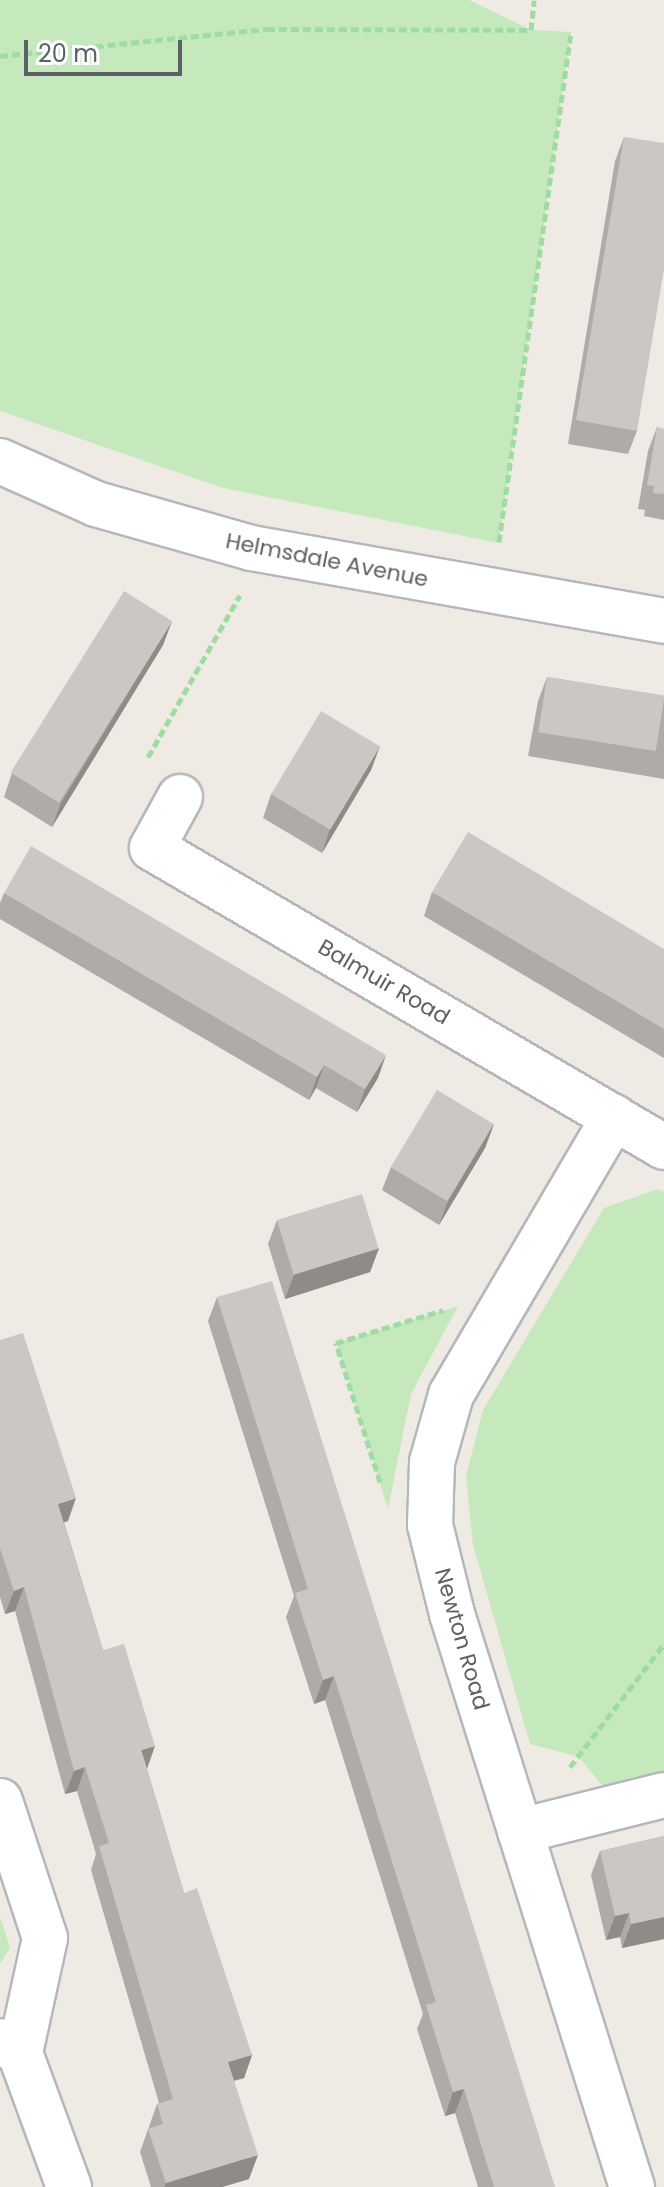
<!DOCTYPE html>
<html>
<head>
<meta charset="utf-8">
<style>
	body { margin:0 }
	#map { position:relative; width:664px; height:2187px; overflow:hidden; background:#efeae3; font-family:Poppins,sans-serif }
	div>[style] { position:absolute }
	.green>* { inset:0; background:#c5e9bd }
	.path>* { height:5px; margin-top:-2.5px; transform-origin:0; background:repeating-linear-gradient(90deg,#9fdca3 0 8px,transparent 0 12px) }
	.roads { filter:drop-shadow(2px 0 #b4b8bb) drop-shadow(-2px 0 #b4b8bb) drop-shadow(0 2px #b4b8bb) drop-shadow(0 -2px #b4b8bb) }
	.minor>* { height:44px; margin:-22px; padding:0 22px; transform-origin:22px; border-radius:22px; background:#fff }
	.wall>* { inset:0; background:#afaba7 }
	.shaded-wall>* { inset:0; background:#8f8b88 }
	.building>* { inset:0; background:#ccc7c2; transform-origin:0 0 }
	span { translate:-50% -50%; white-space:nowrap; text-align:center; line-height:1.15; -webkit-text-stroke:6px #fff; paint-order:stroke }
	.street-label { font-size:22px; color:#5b6165 }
	.scale { position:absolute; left:24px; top:40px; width:158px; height:36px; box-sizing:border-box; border:4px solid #5b6165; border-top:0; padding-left:10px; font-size:24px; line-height:28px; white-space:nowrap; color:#5b6165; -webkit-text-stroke:6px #fff; paint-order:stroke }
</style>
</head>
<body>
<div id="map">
	<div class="green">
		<div style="clip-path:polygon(0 0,469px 0,531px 30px,571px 32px,499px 543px,223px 488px,0 411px)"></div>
		<div style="clip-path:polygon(658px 1189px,664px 1192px,664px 1779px,608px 1793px,579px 1757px,530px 1744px,473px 1545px,466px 1476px,483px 1410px,604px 1208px)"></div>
		<div style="clip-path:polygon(458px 1306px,411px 1394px,388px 1509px,336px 1343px)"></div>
		<div style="clip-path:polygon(0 1917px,10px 1948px,0 1964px)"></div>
	</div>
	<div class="path">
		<div style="left:0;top:56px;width:268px;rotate:-5.8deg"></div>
		<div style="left:267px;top:29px;width:264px;rotate:0.2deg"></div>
		<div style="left:531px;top:30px;width:30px;rotate:-84deg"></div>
		<div style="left:499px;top:542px;width:515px;rotate:-81.96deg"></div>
		<div style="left:148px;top:757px;width:186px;rotate:-60.4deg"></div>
		<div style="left:380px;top:1482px;width:146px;rotate:-107.6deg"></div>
		<div style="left:336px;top:1343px;width:112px;rotate:-17.1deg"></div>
		<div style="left:570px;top:1767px;width:155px;rotate:-52.6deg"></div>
	</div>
	<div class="roads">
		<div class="minor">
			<div style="left:0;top:461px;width:105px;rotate:24.1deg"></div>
			<div style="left:96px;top:504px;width:161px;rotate:15.8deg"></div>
			<div style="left:251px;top:548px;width:419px;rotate:10deg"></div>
			<div style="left:180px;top:797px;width:58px;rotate:118.8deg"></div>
			<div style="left:152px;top:848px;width:593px;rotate:30.28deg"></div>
			<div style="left:614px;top:1117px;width:322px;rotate:120.4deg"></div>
			<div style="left:451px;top:1395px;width:70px;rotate:105.8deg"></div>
			<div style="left:432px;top:1462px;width:63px;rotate:91.8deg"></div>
			<div style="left:430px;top:1525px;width:92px;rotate:76.1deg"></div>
			<div style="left:452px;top:1614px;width:601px;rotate:72.56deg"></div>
			<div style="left:0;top:1801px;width:144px;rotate:71.8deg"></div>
			<div style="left:45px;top:1938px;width:118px;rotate:102.3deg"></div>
			<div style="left:20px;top:2053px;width:23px;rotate:-149deg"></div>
			<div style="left:520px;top:1831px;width:148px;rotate:-14deg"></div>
			<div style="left:20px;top:2053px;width:143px;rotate:69.9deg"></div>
		</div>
	</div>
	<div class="wall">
		<div style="clip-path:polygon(624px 137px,637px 431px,628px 454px,568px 444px,615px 161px)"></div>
		<div style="clip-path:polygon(657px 427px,664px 429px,664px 520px,644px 516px,645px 510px,638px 509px,648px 451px)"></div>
		<div style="clip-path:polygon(172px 621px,163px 645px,52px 827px,4px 797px,12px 773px)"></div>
		<div style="clip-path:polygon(547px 677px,664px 696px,664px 779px,528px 756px,538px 701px)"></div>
		<div style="clip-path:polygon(380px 746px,371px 770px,322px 853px,263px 818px,271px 794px)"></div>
		<div style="clip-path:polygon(432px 892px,664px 949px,664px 1058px,424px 916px)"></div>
		<div style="clip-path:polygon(4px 893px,378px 1078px,357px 1112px,316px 1088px,309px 1100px,0 919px,0 903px)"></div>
		<div style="clip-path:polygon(494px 1124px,485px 1148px,439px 1225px,382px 1190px,391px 1167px)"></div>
		<div style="clip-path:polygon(277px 1220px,379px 1248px,370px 1272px,285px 1299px,268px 1244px)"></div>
		<div style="clip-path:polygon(217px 1297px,555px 2187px,478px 2187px,455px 2113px,445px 2116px,417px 2029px,423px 2014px,325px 1700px,314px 1704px,286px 1617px,294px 1596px,208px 1321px)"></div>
		<div style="clip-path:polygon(0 1340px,68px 1521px,64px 1522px,103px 1650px,147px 1769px,184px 1893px,252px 2055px,244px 2078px,234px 2080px,249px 2179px,222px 2187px,151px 2187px,140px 2152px,157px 2104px,159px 2103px,91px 1870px,96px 1854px,77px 1791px,65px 1794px,15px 1611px,5px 1614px,0 1597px)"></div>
		<div style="clip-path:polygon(664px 1836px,664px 1939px,622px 1948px,620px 1937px,606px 1940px,591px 1875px,600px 1851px)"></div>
	</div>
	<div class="shaded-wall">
		<div style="clip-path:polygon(172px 621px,163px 645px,52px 827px,61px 803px)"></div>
		<div style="clip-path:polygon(380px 746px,371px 770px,322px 853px,330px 829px)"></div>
		<div style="clip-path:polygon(386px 1055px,378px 1078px,357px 1112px,365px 1089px)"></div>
		<div style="clip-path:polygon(324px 1065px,316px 1088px,309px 1100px,317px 1077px)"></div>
		<div style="clip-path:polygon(494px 1124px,485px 1148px,439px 1225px,448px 1201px)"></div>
		<div style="clip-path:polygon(379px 1248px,370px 1272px,285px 1299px,294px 1275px)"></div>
		<div style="clip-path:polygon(76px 1498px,68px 1521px,50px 1527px,58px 1504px)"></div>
		<div style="clip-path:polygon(24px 1587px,15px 1611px,5px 1614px,14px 1591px)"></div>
		<div style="clip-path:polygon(334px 1676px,325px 1700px,314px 1704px,323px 1680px)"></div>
		<div style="clip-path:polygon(155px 1746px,147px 1769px,141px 1750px)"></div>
		<div style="clip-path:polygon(85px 1767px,77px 1791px,65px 1794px,74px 1771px)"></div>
		<div style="clip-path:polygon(629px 1913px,620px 1937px,606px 1940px,615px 1916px)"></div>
		<div style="clip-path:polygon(664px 1917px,664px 1939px,622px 1948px,631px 1924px)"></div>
		<div style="clip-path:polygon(252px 2055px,244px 2078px,220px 2085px,228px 2062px)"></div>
		<div style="clip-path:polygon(464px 2089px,455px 2113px,445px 2116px,453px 2092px)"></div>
		<div style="clip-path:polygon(258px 2155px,249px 2179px,222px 2187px,164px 2187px,166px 2183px)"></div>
	</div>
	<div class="building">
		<div style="clip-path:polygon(624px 137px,664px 143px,664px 269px,637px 431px,576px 420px)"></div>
		<div style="clip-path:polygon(657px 427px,664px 429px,664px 494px,653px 493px,654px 486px,647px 485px)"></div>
		<div style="left:124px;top:591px;width:57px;height:214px;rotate:32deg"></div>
		<div style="left:547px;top:677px;width:119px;height:56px;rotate:9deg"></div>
		<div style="left:321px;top:711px;width:69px;height:97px;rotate:31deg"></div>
		<div style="clip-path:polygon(468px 832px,664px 949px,664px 1029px,432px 892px)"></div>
		<div style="clip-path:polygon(31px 846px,386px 1055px,365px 1089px,324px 1065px,317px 1077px,4px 893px)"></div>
		<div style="left:437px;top:1090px;width:66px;height:90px;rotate:31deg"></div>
		<div style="left:362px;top:1194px;width:57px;height:89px;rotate:73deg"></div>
		<div style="clip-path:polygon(272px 1281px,555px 2187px,494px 2187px,464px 2089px,453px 2092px,426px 2005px,436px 2002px,334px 1676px,323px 1680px,295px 1593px,308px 1589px,217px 1297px)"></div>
		<div style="clip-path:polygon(23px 1333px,76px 1498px,58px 1504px,103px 1650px,124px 1644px,155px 1746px,141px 1750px,184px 1893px,197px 1888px,252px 2055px,228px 2062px,258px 2155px,166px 2183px,148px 2129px,163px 2124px,157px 2104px,173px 2099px,99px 1846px,109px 1843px,85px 1767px,74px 1771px,24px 1587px,14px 1591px,0 1548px,0 1340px)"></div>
		<div style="clip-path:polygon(664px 1836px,664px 1917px,631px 1924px,629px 1913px,615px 1916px,600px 1851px)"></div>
	</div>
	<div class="street-label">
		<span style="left:327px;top:560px;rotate:11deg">Helmsdale Avenue</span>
		<span style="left:384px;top:982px;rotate:30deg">Balmuir Road</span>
		<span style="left:462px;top:1639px;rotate:74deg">Newton Road</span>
	</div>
	<div class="scale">20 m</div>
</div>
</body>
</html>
